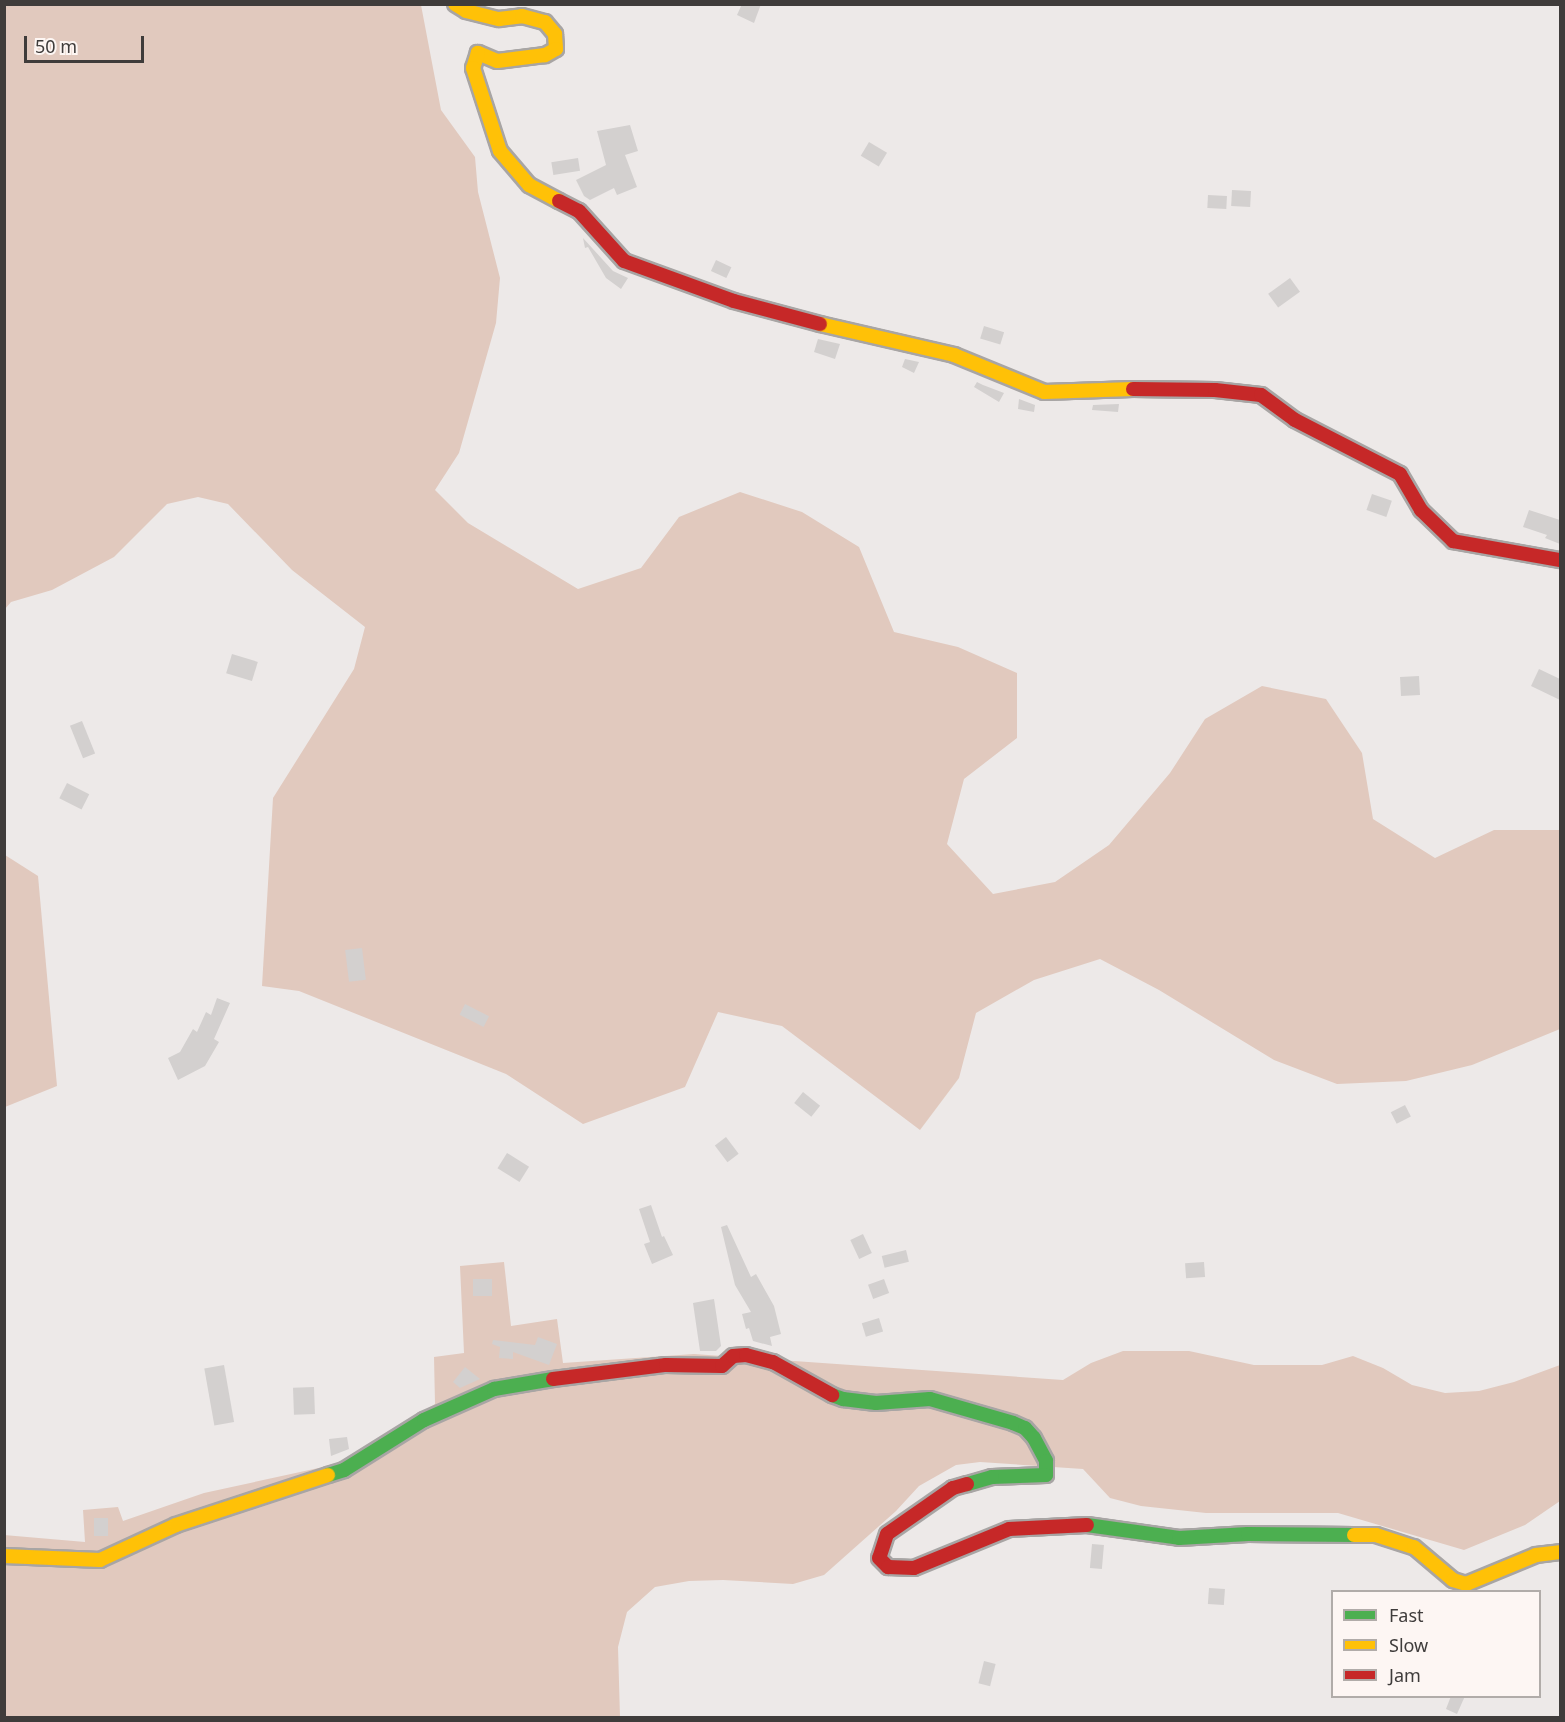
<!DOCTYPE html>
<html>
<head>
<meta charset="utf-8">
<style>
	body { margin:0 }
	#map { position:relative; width:1565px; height:1722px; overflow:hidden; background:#ede9e8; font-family:"Noto Sans",sans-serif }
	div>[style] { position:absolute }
	.green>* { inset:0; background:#e1c9be }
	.building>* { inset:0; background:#d3d0cf; transform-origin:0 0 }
	.roads { filter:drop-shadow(2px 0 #a8a5a4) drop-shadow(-2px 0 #a8a5a4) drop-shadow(0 2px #a8a5a4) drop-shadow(0 -2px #a8a5a4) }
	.fast>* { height:14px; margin:-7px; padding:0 7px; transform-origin:7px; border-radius:7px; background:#4caf50 }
	.slow>* { height:14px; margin:-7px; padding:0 7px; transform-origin:7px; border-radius:7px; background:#ffc107 }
	.jam>* { height:14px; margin:-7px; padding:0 7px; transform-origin:7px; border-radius:7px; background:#c62828 }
	span { translate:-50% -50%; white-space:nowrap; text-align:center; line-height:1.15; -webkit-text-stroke:5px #fdf6f3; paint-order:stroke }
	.frame { position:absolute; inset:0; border:6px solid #3f3c3b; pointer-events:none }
	.legend { position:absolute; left:1331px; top:1590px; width:210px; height:108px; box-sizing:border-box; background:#fdf6f3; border:2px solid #b1aca9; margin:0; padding:8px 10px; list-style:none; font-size:18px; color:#3f3c3b }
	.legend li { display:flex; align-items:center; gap:12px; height:30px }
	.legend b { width:30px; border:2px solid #b1aca9 }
	.scale { position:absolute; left:24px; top:36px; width:120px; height:27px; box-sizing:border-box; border:3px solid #3f3c3b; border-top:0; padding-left:8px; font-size:18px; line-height:21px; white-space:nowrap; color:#3f3c3b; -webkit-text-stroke:4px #fdf6f3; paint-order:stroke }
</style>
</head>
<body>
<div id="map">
	<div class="green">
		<div style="clip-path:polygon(5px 5px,421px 5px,441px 110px,475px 157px,478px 192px,500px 278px,496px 323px,459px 453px,435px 490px,468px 523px,578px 589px,641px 568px,679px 517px,740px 492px,802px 512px,859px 547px,894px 632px,958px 647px,1017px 673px,1017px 738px,964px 779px,947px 844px,993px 894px,1055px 882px,1109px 845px,1170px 773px,1205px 719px,1262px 686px,1326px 699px,1362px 753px,1373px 819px,1435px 858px,1494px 830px,1560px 830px,1560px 1029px,1472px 1065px,1406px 1081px,1337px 1084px,1274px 1060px,1159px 990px,1100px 959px,1034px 980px,976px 1013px,959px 1078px,920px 1130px,782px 1026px,718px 1012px,685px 1087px,583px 1124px,506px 1074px,299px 991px,262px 986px,273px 798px,354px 669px,365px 627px,292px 570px,228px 504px,198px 497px,167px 504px,114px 557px,52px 590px,11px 602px,5px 609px)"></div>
		<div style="clip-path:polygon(5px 855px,38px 876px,57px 1086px,5px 1107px)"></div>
		<div style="clip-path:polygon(504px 1262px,511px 1326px,557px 1319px,563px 1363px,694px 1354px,1063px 1380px,1091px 1363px,1123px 1351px,1189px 1351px,1254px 1365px,1322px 1365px,1353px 1356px,1383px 1368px,1412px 1385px,1445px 1393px,1479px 1391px,1514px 1382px,1560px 1365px,1560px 1501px,1525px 1525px,1464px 1550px,1338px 1513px,1206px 1513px,1141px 1506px,1110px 1498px,1083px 1469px,980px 1462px,956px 1465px,919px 1486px,896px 1511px,824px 1575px,793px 1584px,723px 1580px,689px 1581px,655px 1587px,627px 1612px,618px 1647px,620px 1717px,5px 1717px,4px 1535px,85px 1542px,83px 1510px,118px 1507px,123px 1521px,204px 1493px,337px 1464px,435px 1404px,434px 1357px,464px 1353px,460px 1266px)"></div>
	</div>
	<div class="building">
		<div style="clip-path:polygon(742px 4px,761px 4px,754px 23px,737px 15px)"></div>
		<div style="clip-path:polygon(630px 125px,638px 151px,625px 155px,637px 187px,617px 195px,614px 188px,590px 200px,584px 196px,576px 180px,606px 165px,597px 131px)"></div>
		<div style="left:869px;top:142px;width:21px;height:16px;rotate:31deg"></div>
		<div style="left:578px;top:158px;width:13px;height:27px;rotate:81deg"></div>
		<div style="left:1232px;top:190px;width:19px;height:16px;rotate:3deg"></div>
		<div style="left:1208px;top:195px;width:19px;height:13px;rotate:3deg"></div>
		<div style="clip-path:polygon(583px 238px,613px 271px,628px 278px,621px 289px,606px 278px,588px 247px,585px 248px)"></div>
		<div style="left:716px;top:260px;width:17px;height:12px;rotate:25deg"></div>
		<div style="left:1290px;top:278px;width:17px;height:27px;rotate:54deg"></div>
		<div style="left:984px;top:326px;width:21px;height:13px;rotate:17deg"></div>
		<div style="clip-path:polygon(818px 339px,840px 344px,835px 359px,814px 352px)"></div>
		<div style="clip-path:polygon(905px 359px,919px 362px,914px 373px,902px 367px)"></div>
		<div style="clip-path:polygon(977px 382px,983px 385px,1004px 393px,999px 402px,974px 387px)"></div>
		<div style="clip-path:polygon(1019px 399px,1035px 405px,1034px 412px,1018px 409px)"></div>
		<div style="clip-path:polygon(1119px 404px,1118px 412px,1092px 410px,1093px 405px)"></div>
		<div style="left:1372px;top:494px;width:21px;height:17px;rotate:19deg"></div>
		<div style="clip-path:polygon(1529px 510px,1560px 520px,1560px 544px,1545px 538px,1547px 535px,1523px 527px)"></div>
		<div style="left:232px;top:654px;width:27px;height:20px;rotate:17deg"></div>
		<div style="clip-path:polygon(1539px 669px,1560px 679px,1560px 700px,1531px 686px)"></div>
		<div style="left:1419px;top:676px;width:19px;height:19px;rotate:87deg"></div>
		<div style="left:82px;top:721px;width:35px;height:13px;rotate:68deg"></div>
		<div style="left:67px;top:783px;width:25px;height:17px;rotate:27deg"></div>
		<div style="left:362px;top:948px;width:32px;height:17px;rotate:83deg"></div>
		<div style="clip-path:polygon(217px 998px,230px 1003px,214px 1039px,219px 1042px,205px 1066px,178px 1080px,168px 1058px,180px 1052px,193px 1029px,197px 1032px,206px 1012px,211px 1015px)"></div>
		<div style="left:465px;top:1004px;width:27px;height:12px;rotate:27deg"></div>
		<div style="left:803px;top:1092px;width:22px;height:14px;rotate:39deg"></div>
		<div style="left:1405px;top:1105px;width:13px;height:16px;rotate:63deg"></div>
		<div style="left:726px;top:1137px;width:21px;height:14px;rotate:53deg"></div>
		<div style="left:507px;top:1153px;width:26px;height:18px;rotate:32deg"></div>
		<div style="clip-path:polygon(651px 1205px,662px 1237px,664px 1236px,673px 1255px,652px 1264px,644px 1244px,650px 1242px,639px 1209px)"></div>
		<div style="clip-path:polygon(727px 1225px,751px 1277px,756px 1274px,774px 1306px,781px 1334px,770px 1337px,772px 1346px,753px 1341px,749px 1328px,746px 1329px,742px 1314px,751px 1312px,735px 1285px,721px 1227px)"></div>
		<div style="left:863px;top:1234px;width:21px;height:14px;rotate:65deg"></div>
		<div style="left:906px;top:1250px;width:12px;height:25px;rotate:76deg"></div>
		<div style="left:1204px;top:1262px;width:15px;height:19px;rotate:86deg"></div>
		<div style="left:473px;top:1279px;width:19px;height:17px"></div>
		<div style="left:884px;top:1279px;width:15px;height:17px;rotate:70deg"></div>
		<div style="clip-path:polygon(714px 1299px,721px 1346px,716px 1351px,700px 1351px,693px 1303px)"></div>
		<div style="left:879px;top:1318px;width:14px;height:18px;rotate:73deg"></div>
		<div style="clip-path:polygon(538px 1337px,557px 1344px,549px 1365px,513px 1352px,513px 1359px,499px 1358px,500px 1347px,492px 1344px,493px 1340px,535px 1345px)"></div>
		<div style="left:224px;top:1365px;width:58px;height:20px;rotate:80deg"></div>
		<div style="clip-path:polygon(465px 1367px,480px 1379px,460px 1388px,453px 1382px)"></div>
		<div style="left:314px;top:1387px;width:27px;height:21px;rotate:88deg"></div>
		<div style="clip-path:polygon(347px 1437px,349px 1449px,331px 1456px,329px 1439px)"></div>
		<div style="left:94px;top:1518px;width:14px;height:18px"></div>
		<div style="left:1092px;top:1544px;width:12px;height:24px;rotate:5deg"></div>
		<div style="left:1209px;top:1588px;width:16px;height:16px;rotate:4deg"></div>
		<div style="left:984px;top:1661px;width:12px;height:23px;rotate:14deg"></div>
		<div style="clip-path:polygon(1451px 1696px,1465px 1696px,1457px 1714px,1446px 1709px)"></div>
	</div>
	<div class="roads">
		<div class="fast">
			<div style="left:832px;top:1395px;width:12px;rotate:20deg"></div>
			<div style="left:843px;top:1399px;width:33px;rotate:7deg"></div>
			<div style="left:876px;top:1403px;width:54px;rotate:-4.2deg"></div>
			<div style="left:930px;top:1399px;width:86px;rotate:16.1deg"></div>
			<div style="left:1013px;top:1423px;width:13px;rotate:23deg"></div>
			<div style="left:1025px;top:1428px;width:13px;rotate:48deg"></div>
			<div style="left:1034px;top:1438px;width:26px;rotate:62deg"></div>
			<div style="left:1046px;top:1461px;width:14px;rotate:90deg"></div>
			<div style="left:1046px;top:1475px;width:54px;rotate:177.9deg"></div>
			<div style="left:992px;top:1477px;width:26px;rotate:164deg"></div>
			<div style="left:328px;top:1475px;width:17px;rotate:-17deg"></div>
			<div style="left:344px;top:1470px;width:94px;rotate:-32deg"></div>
			<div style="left:424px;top:1420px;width:77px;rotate:-23.9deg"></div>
			<div style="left:494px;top:1389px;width:60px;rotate:-9.6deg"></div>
			<div style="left:1087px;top:1525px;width:93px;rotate:8deg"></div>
			<div style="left:1179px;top:1538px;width:69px;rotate:-3.3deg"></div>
			<div style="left:1248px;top:1534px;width:106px;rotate:0.5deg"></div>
		</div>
		<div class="slow">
			<div style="left:455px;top:4px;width:13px;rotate:32deg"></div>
			<div style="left:466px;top:11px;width:34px;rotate:14deg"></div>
			<div style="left:499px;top:19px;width:23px;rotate:-7deg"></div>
			<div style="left:522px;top:16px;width:24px;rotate:15deg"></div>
			<div style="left:545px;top:22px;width:16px;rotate:50deg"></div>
			<div style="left:555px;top:34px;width:15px;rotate:86deg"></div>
			<div style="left:556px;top:49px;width:13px;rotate:151deg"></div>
			<div style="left:545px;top:55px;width:48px;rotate:172.9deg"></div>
			<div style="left:497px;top:61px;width:21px;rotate:-157deg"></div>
			<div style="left:478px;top:53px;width:16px;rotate:108deg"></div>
			<div style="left:473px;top:68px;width:87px;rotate:72deg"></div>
			<div style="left:500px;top:151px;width:45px;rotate:49.5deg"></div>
			<div style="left:529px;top:185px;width:34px;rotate:28deg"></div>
			<div style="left:820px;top:324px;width:138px;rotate:13deg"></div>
			<div style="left:954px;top:355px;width:97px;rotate:22.3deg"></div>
			<div style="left:1044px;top:392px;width:89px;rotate:-1.9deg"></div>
			<div style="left:1354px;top:1535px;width:22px"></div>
			<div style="left:1376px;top:1535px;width:40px;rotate:18deg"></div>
			<div style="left:1414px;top:1547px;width:51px;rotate:40.2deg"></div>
			<div style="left:1453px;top:1580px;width:14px;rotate:17deg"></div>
			<div style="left:1466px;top:1584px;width:76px;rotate:-22.5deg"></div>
			<div style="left:1536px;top:1555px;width:24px;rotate:-7deg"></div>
			<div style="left:4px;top:1556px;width:96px;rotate:2.4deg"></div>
			<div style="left:100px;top:1560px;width:84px;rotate:-24.7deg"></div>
			<div style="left:176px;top:1525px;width:160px;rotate:-18.2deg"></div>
		</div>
		<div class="jam">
			<div style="left:559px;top:201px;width:22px;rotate:27deg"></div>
			<div style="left:579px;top:211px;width:67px;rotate:48deg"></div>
			<div style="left:624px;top:261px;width:117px;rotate:20deg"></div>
			<div style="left:734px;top:301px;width:89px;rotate:15deg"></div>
			<div style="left:1133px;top:389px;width:82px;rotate:0.7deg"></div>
			<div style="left:1215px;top:390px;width:46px;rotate:6.2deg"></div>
			<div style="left:1261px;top:395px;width:42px;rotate:36.3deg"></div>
			<div style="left:1295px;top:420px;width:118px;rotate:27.2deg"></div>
			<div style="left:1400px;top:474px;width:42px;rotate:59.7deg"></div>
			<div style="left:1421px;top:510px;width:45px;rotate:44.1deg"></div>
			<div style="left:1453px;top:541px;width:109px;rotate:10.1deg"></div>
			<div style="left:553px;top:1379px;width:114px;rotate:-7.1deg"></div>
			<div style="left:666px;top:1365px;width:56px;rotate:1deg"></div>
			<div style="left:722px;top:1366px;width:15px;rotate:-42deg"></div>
			<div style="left:733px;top:1356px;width:13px;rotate:-4deg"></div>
			<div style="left:746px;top:1355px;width:28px;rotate:15deg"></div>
			<div style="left:773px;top:1362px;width:68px;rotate:29.2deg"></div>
			<div style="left:967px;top:1484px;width:15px;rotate:164deg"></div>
			<div style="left:953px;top:1488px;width:80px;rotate:145.1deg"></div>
			<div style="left:887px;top:1534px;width:25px;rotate:108deg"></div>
			<div style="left:879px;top:1558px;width:13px;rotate:45deg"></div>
			<div style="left:888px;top:1567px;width:26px;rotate:2deg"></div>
			<div style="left:914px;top:1568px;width:103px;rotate:-22.3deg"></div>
			<div style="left:1009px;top:1529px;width:78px;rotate:-2.9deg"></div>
		</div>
	</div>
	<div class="frame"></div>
	<ul class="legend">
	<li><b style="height:8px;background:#4caf50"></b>Fast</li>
	<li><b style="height:8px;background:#ffc107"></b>Slow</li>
	<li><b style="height:8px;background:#c62828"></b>Jam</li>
	</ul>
	<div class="scale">50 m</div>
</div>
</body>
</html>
